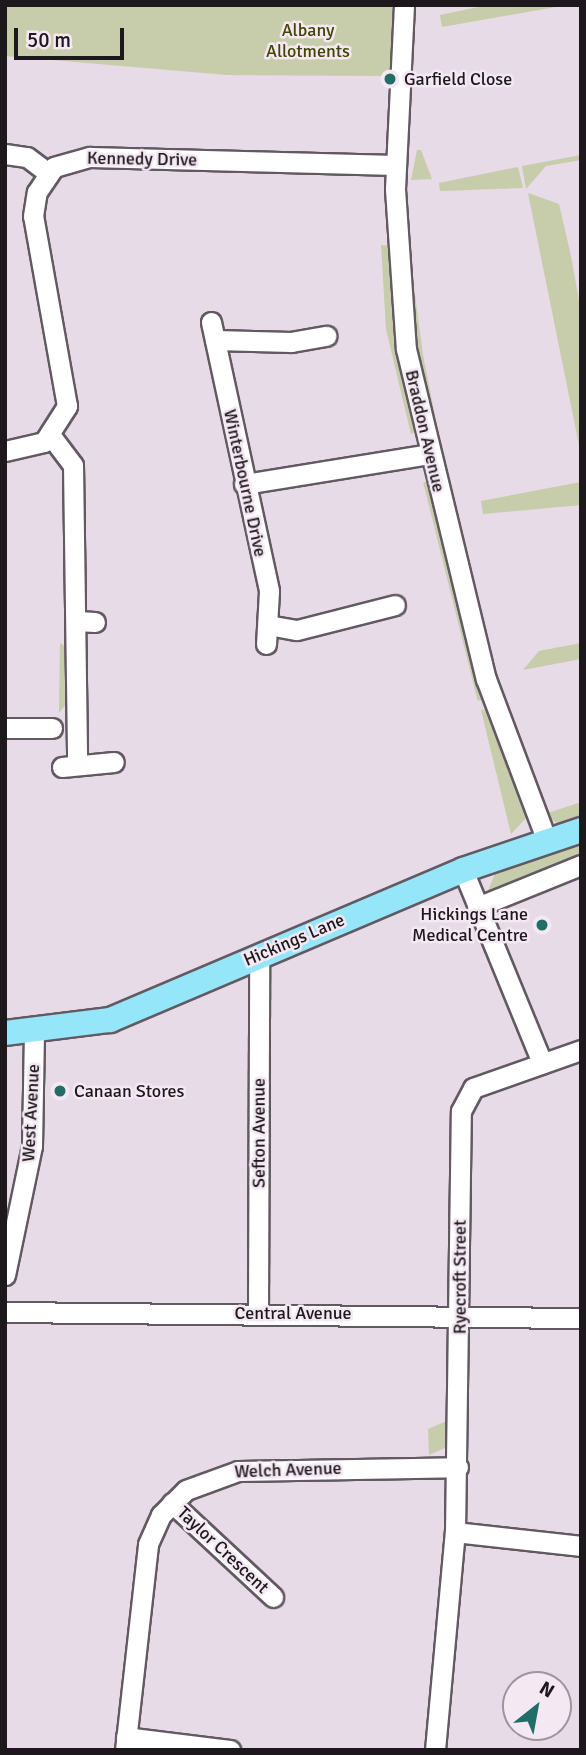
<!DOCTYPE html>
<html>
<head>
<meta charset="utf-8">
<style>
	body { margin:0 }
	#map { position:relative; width:586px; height:1755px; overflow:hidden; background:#e6dbe6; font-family:Signika,sans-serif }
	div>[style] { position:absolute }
	.green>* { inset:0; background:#c7ccaa; transform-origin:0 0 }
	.roads { filter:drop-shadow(2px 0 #625962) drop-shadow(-2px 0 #625962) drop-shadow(0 2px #625962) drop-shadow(0 -2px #625962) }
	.minor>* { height:19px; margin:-9.5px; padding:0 9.5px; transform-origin:9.5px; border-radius:9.5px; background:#fff }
	.major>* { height:24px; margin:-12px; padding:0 12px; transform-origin:12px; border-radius:12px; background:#96e6f9 }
	.dots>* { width:19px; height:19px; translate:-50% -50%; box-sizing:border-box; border:4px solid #f4e8f3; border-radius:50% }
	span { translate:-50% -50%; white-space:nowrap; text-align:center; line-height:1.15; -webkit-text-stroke:5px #f4e8f3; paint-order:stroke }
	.park-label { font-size:18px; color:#414602 }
	.poi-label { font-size:18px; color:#1c181c }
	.left { translate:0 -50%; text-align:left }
	.right { translate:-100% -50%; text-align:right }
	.street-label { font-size:18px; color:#1c181c }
	.frame { position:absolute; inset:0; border:7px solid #1c181c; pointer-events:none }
	.north { position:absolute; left:502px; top:1671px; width:70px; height:70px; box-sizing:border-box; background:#f4e8f3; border:2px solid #9e959d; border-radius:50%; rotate:31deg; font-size:19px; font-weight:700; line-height:28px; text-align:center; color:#1c181c }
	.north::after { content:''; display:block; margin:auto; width:24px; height:32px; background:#226d68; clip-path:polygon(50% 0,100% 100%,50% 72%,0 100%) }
	.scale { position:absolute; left:14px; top:28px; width:110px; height:32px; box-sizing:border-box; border:4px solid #1c181c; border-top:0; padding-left:9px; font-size:21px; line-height:24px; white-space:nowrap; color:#1c181c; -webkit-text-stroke:5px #f4e8f3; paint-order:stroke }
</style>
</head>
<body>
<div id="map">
	<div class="green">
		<div style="clip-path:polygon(5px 5px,397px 5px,390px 76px,227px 75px,5px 56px)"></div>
		<div style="clip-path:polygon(488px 5px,567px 5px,442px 27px,440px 15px)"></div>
		<div style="clip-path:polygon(417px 150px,421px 150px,432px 179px,411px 180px)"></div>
		<div style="clip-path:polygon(581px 155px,581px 160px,546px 166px,526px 189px,522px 166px)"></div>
		<div style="clip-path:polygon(518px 167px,523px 188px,440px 191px,439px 183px)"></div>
		<div style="clip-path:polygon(528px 193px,559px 204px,571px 256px,581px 312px,581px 455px)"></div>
		<div style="clip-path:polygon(407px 235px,423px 355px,435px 416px,428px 414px,411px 333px)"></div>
		<div style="clip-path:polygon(381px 245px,390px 246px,416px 431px,411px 434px,386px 329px)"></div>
		<div style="left:429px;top:481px;width:225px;height:6px;rotate:76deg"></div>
		<div style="clip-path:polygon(581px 482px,581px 505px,483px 514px,481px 501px)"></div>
		<div style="clip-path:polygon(60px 643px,66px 647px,66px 704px,59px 713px)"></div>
		<div style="clip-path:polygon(581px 643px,581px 659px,523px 670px,539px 651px)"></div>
		<div style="clip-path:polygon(487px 709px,529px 815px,511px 834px,481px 710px)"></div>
		<div style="clip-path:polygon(581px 802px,581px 820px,559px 825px,545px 814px)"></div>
		<div style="clip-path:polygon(581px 841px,581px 857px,486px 896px,496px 871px)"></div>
		<div style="clip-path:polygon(449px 1420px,447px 1447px,429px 1455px,428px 1429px)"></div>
	</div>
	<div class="roads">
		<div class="minor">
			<div style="left:404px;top:5px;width:184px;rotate:92.8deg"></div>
			<div style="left:395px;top:189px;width:160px;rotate:86.1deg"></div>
			<div style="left:406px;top:349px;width:340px;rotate:76.4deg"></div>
			<div style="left:486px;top:679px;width:173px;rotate:69.4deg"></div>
			<div style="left:5px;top:154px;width:22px;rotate:8deg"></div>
			<div style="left:27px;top:157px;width:26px;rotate:37deg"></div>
			<div style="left:211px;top:322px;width:275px;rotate:77.8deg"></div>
			<div style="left:269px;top:591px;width:53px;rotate:93.2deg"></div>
			<div style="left:215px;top:340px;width:76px;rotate:1.5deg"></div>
			<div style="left:291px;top:342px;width:36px;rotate:-10deg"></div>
			<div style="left:51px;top:436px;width:36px;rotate:53deg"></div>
			<div style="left:73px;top:465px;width:297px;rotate:89.2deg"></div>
			<div style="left:5px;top:451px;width:40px;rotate:-13deg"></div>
			<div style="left:44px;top:442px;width:43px;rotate:-57.4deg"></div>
			<div style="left:67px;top:406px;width:193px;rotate:-100.1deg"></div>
			<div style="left:33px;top:216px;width:24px;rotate:-81deg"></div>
			<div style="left:37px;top:192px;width:30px;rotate:-56deg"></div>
			<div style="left:54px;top:167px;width:37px;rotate:-16deg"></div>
			<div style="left:90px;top:157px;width:306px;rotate:1.5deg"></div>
			<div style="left:244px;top:484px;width:187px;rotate:-9.2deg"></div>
			<div style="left:76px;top:621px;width:19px;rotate:3deg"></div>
			<div style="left:268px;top:625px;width:29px;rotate:10deg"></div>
			<div style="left:297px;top:630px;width:101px;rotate:-14.3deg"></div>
			<div style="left:5px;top:728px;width:47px"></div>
			<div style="left:62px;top:767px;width:52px;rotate:-5.5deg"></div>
			<div style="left:463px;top:870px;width:209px;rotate:67.7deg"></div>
			<div style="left:477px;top:907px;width:112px;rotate:-22deg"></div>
			<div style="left:5px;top:1275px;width:132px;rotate:-78.2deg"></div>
			<div style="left:32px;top:1146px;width:113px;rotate:-89deg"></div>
			<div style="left:5px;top:1312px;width:576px;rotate:0.6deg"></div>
			<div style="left:258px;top:1313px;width:359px;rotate:-89.8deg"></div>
			<div style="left:172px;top:1503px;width:138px;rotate:42.9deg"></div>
			<div style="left:455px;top:1532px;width:127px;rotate:6.3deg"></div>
			<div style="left:126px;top:1737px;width:105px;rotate:7.1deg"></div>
			<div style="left:125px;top:1750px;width:207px;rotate:-83.6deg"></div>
			<div style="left:148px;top:1544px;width:32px;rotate:-66deg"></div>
			<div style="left:161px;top:1515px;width:35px;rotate:-45deg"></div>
			<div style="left:186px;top:1490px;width:55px;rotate:-20.1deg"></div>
			<div style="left:238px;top:1471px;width:220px;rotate:-1deg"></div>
			<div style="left:435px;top:1750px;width:219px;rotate:-84.8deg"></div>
			<div style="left:455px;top:1532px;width:421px;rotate:-89.2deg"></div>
			<div style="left:461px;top:1111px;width:26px;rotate:-62deg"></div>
			<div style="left:473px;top:1088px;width:114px;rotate:-19.4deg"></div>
		</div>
		<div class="major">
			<div style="left:5px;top:1033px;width:106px;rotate:-7.1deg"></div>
			<div style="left:110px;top:1020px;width:384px;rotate:-23deg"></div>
			<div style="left:463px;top:870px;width:125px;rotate:-18.7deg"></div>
		</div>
	</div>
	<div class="dots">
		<div style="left:390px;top:79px;background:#226d68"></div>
		<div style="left:542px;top:925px;background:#226d68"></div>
		<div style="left:60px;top:1091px;background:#226d68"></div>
	</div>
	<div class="park-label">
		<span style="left:308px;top:41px">Albany<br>Allotments</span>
	</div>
	<div class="poi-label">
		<span class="left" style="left:404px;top:79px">Garfield Close</span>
		<span class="right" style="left:528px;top:925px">Hickings Lane<br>Medical Centre</span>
		<span class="left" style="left:74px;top:1091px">Canaan Stores</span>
	</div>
	<div class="street-label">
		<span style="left:142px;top:159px;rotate:1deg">Kennedy Drive</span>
		<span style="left:425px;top:431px;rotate:77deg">Braddon Avenue</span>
		<span style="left:245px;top:483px;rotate:78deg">Winterbourne Drive</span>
		<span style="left:294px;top:940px;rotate:-23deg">Hickings Lane</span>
		<span style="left:31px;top:1113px;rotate:-87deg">West Avenue</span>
		<span style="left:259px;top:1133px;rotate:-90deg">Sefton Avenue</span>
		<span style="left:460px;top:1277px;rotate:-90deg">Ryecroft Street</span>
		<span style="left:293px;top:1313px">Central Avenue</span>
		<span style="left:288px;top:1470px;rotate:-2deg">Welch Avenue</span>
		<span style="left:223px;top:1550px;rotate:43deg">Taylor Crescent</span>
	</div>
	<div class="frame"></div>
	<div class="north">N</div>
	<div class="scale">50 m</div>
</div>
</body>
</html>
